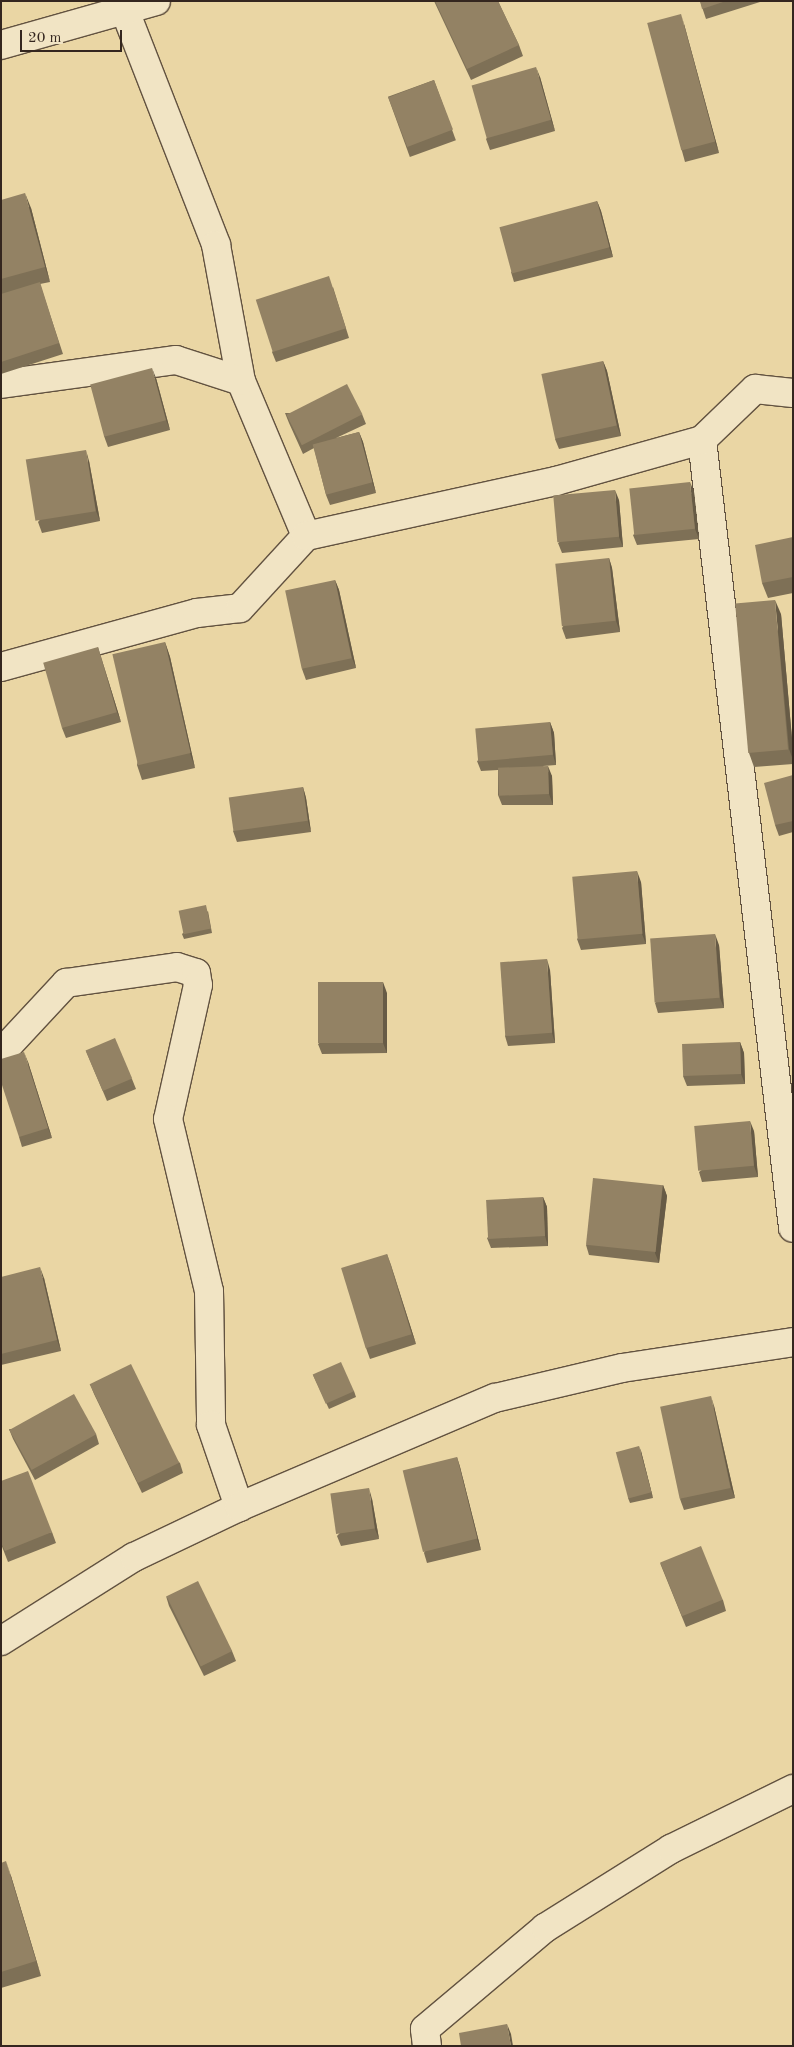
<!DOCTYPE html>
<html>
<head>
<meta charset="utf-8">
<style>
	body { margin:0 }
	#map { position:relative; width:794px; height:2047px; overflow:hidden; background:#ead6a4; font-family:"Old Standard TT",serif }
	div>[style] { position:absolute }
	.roads { filter:drop-shadow(1px 0 #625240) drop-shadow(-1px 0 #625240) drop-shadow(0 1px #625240) drop-shadow(0 -1px #625240) }
	.minor>* { height:28px; margin:-14px; padding:0 14px; transform-origin:14px; border-radius:14px; background:#f1e4c4 }
	.wall>* { inset:0; background:#7e7056; transform-origin:0 0 }
	.shaded-wall>* { inset:0; background:#675b46 }
	.building>* { inset:0; background:#938264; transform-origin:0 0 }
	span { translate:-50% -50%; white-space:nowrap; text-align:center; line-height:1.15; -webkit-text-stroke:4px #f1e4c4; paint-order:stroke }
	.frame { position:absolute; inset:0; border:2px solid #34261f; pointer-events:none }
	.scale { position:absolute; left:20px; top:30px; width:102px; height:22px; box-sizing:border-box; border:2px solid #34261f; border-top:0; padding-left:6px; font-size:15px; line-height:18px; white-space:nowrap; color:#34261f; -webkit-text-stroke:4px #f1e4c4; paint-order:stroke }
</style>
</head>
<body>
<div id="map">
	<div class="roads">
		<div class="minor">
			<div style="left:125px;top:11px;width:251px;rotate:68.7deg"></div>
			<div style="left:216px;top:245px;width:138px;rotate:79.6deg"></div>
			<div style="left:241px;top:381px;width:168px;rotate:67.2deg"></div>
			<div style="left:1px;top:45px;width:161px;rotate:-15.8deg"></div>
			<div style="left:1px;top:384px;width:177px;rotate:-7.8deg"></div>
			<div style="left:176px;top:360px;width:68px;rotate:17.9deg"></div>
			<div style="left:702px;top:440px;width:793px;rotate:83.41deg"></div>
			<div style="left:1px;top:667px;width:203px;rotate:-15.4deg"></div>
			<div style="left:197px;top:613px;width:43px;rotate:-6.6deg"></div>
			<div style="left:240px;top:608px;width:98px;rotate:-47.5deg"></div>
			<div style="left:306px;top:536px;width:256px;rotate:-12.4deg"></div>
			<div style="left:556px;top:481px;width:152px;rotate:-15.7deg"></div>
			<div style="left:702px;top:440px;width:74px;rotate:-43.9deg"></div>
			<div style="left:755px;top:389px;width:38px;rotate:6deg"></div>
			<div style="left:1px;top:1053px;width:96px;rotate:-47.1deg"></div>
			<div style="left:66px;top:983px;width:112px;rotate:-8.2deg"></div>
			<div style="left:177px;top:967px;width:20px;rotate:18deg"></div>
			<div style="left:196px;top:973px;width:12px;rotate:81deg"></div>
			<div style="left:198px;top:985px;width:137px;rotate:102.6deg"></div>
			<div style="left:168px;top:1119px;width:177px;rotate:76.6deg"></div>
			<div style="left:209px;top:1291px;width:134px;rotate:89.1deg"></div>
			<div style="left:211px;top:1425px;width:87px;rotate:71.1deg"></div>
			<div style="left:1px;top:1641px;width:157px;rotate:-32.3deg"></div>
			<div style="left:134px;top:1557px;width:116px;rotate:-25.5deg"></div>
			<div style="left:239px;top:1507px;width:278px;rotate:-23.1deg"></div>
			<div style="left:495px;top:1398px;width:130px;rotate:-13.3deg"></div>
			<div style="left:622px;top:1368px;width:173px;rotate:-8.6deg"></div>
			<div style="left:427px;top:2046px;width:17px;rotate:-97deg"></div>
			<div style="left:425px;top:2029px;width:157px;rotate:-40.1deg"></div>
			<div style="left:545px;top:1928px;width:149px;rotate:-32.1deg"></div>
			<div style="left:671px;top:1849px;width:136px;rotate:-26.2deg"></div>
		</div>
	</div>
	<div class="wall">
		<div style="clip-path:polygon(434px 1px,498px 1px,519px 45px,523px 56px,471px 80px)"></div>
		<div style="clip-path:polygon(700px 1px,760px 1px,760px 2px,706px 19px)"></div>
		<div style="clip-path:polygon(684px 24px,719px 153px,685px 162px,682px 151px)"></div>
		<div style="clip-path:polygon(540px 77px,555px 131px,490px 150px,486px 139px)"></div>
		<div style="left:434px;top:80px;width:64px;height:49px;rotate:70deg"></div>
		<div style="clip-path:polygon(1px 200px,31px 208px,50px 282px,40px 284px,63px 354px,1px 374px)"></div>
		<div style="clip-path:polygon(597px 201px,601px 211px,613px 257px,514px 282px,511px 272px)"></div>
		<div style="clip-path:polygon(333px 287px,349px 338px,276px 362px,272px 352px)"></div>
		<div style="clip-path:polygon(603px 361px,607px 371px,621px 436px,559px 449px,555px 439px)"></div>
		<div style="clip-path:polygon(156px 378px,170px 430px,108px 447px,104px 436px)"></div>
		<div style="clip-path:polygon(285px 413px,362px 414px,366px 424px,336px 438px,359px 432px,363px 442px,376px 493px,330px 505px,326px 495px,314px 448px,303px 454px,289px 423px)"></div>
		<div style="clip-path:polygon(89px 461px,100px 521px,42px 533px,38px 522px)"></div>
		<div style="clip-path:polygon(694px 492px,699px 539px,637px 545px,633px 535px)"></div>
		<div style="clip-path:polygon(619px 500px,623px 547px,562px 553px,558px 543px)"></div>
		<div style="clip-path:polygon(793px 537px,793px 593px,768px 598px,762px 583px)"></div>
		<div style="clip-path:polygon(609px 558px,612px 568px,620px 632px,566px 639px,562px 628px)"></div>
		<div style="clip-path:polygon(335px 580px,339px 590px,356px 668px,306px 680px,302px 669px)"></div>
		<div style="clip-path:polygon(781px 614px,793px 750px,793px 764px,754px 767px,749px 753px)"></div>
		<div style="clip-path:polygon(165px 642px,170px 657px,195px 768px,142px 780px,137px 765px)"></div>
		<div style="clip-path:polygon(98px 647px,121px 722px,66px 738px,62px 728px)"></div>
		<div style="clip-path:polygon(550px 722px,554px 733px,556px 765px,543px 766px,552px 776px,553px 805px,502px 805px,498px 795px,498px 770px,481px 771px,477px 761px)"></div>
		<div style="clip-path:polygon(793px 775px,793px 832px,779px 836px,775px 825px)"></div>
		<div style="clip-path:polygon(303px 787px,306px 798px,311px 832px,237px 842px,233px 831px)"></div>
		<div style="clip-path:polygon(641px 882px,646px 944px,581px 950px,577px 939px)"></div>
		<div style="clip-path:polygon(208px 911px,212px 933px,184px 939px,182px 934px)"></div>
		<div style="clip-path:polygon(719px 945px,724px 1008px,658px 1013px,655px 1003px)"></div>
		<div style="clip-path:polygon(550px 970px,555px 1043px,508px 1046px,505px 1036px)"></div>
		<div style="clip-path:polygon(387px 993px,387px 1053px,322px 1054px,318px 1044px)"></div>
		<div style="clip-path:polygon(740px 1042px,744px 1053px,745px 1084px,687px 1086px,683px 1076px)"></div>
		<div style="clip-path:polygon(86px 1051px,132px 1079px,136px 1089px,107px 1101px)"></div>
		<div style="clip-path:polygon(28px 1062px,52px 1138px,22px 1147px,19px 1137px)"></div>
		<div style="clip-path:polygon(754px 1131px,758px 1177px,702px 1182px,699px 1172px)"></div>
		<div style="clip-path:polygon(663px 1185px,667px 1196px,659px 1263px,589px 1255px,586px 1245px)"></div>
		<div style="clip-path:polygon(543px 1197px,547px 1207px,548px 1246px,491px 1248px,487px 1238px)"></div>
		<div style="clip-path:polygon(387px 1254px,416px 1344px,370px 1359px,366px 1348px)"></div>
		<div style="clip-path:polygon(1px 1277px,44px 1278px,61px 1351px,1px 1365px)"></div>
		<div style="clip-path:polygon(313px 1375px,354px 1391px,356px 1397px,329px 1409px)"></div>
		<div style="clip-path:polygon(90px 1384px,180px 1463px,183px 1473px,142px 1493px,94px 1394px)"></div>
		<div style="clip-path:polygon(714px 1406px,735px 1498px,684px 1510px,680px 1499px)"></div>
		<div style="clip-path:polygon(9px 1429px,96px 1434px,99px 1444px,35px 1480px,13px 1439px)"></div>
		<div style="clip-path:polygon(641px 1451px,653px 1498px,630px 1503px,628px 1498px)"></div>
		<div style="clip-path:polygon(457px 1457px,460px 1467px,481px 1550px,427px 1563px,424px 1553px)"></div>
		<div style="clip-path:polygon(372px 1499px,379px 1539px,341px 1546px,337px 1536px)"></div>
		<div style="clip-path:polygon(52px 1532px,56px 1543px,8px 1562px,1px 1544px)"></div>
		<div style="clip-path:polygon(660px 1563px,723px 1600px,726px 1611px,686px 1627px)"></div>
		<div style="clip-path:polygon(166px 1596px,232px 1651px,236px 1661px,204px 1676px,169px 1606px)"></div>
		<div style="clip-path:polygon(1px 1863px,11px 1876px,41px 1976px,1px 1988px)"></div>
	</div>
	<div class="shaded-wall">
		<div style="clip-path:polygon(681px 14px,684px 24px,719px 153px,715px 142px)"></div>
		<div style="clip-path:polygon(536px 67px,540px 77px,555px 131px,551px 120px)"></div>
		<div style="clip-path:polygon(25px 193px,31px 208px,50px 282px,45px 267px)"></div>
		<div style="clip-path:polygon(597px 201px,601px 211px,613px 257px,609px 247px)"></div>
		<div style="clip-path:polygon(603px 361px,607px 371px,621px 436px,617px 426px)"></div>
		<div style="clip-path:polygon(152px 368px,156px 378px,170px 430px,166px 420px)"></div>
		<div style="clip-path:polygon(359px 432px,363px 442px,376px 493px,372px 482px)"></div>
		<div style="clip-path:polygon(86px 450px,89px 461px,100px 521px,96px 511px)"></div>
		<div style="clip-path:polygon(690px 482px,694px 492px,699px 539px,695px 529px)"></div>
		<div style="clip-path:polygon(615px 490px,619px 500px,623px 547px,619px 537px)"></div>
		<div style="clip-path:polygon(609px 558px,612px 568px,620px 632px,616px 621px)"></div>
		<div style="clip-path:polygon(335px 580px,339px 590px,356px 668px,352px 658px)"></div>
		<div style="clip-path:polygon(775px 600px,781px 614px,793px 750px,793px 760px,789px 749px)"></div>
		<div style="clip-path:polygon(165px 642px,170px 657px,195px 768px,190px 753px)"></div>
		<div style="clip-path:polygon(98px 647px,101px 657px,121px 722px,117px 712px)"></div>
		<div style="clip-path:polygon(550px 722px,554px 733px,556px 765px,553px 755px)"></div>
		<div style="clip-path:polygon(548px 766px,552px 776px,553px 805px,549px 794px)"></div>
		<div style="clip-path:polygon(303px 787px,306px 798px,311px 832px,308px 821px)"></div>
		<div style="clip-path:polygon(637px 871px,641px 882px,646px 944px,642px 934px)"></div>
		<div style="clip-path:polygon(715px 934px,719px 945px,724px 1008px,720px 998px)"></div>
		<div style="clip-path:polygon(547px 959px,550px 970px,555px 1043px,552px 1033px)"></div>
		<div style="clip-path:polygon(383px 982px,387px 993px,387px 1053px,383px 1043px)"></div>
		<div style="clip-path:polygon(740px 1042px,744px 1053px,745px 1084px,741px 1074px)"></div>
		<div style="clip-path:polygon(24px 1052px,28px 1062px,52px 1138px,48px 1128px)"></div>
		<div style="clip-path:polygon(750px 1121px,754px 1131px,758px 1177px,754px 1166px)"></div>
		<div style="clip-path:polygon(663px 1185px,667px 1196px,659px 1263px,655px 1253px)"></div>
		<div style="clip-path:polygon(543px 1197px,547px 1207px,548px 1246px,545px 1236px)"></div>
		<div style="clip-path:polygon(387px 1254px,391px 1265px,416px 1344px,412px 1334px)"></div>
		<div style="clip-path:polygon(40px 1267px,44px 1278px,61px 1351px,57px 1340px)"></div>
		<div style="clip-path:polygon(711px 1396px,714px 1406px,735px 1498px,731px 1488px)"></div>
		<div style="clip-path:polygon(639px 1446px,641px 1451px,653px 1498px,651px 1492px)"></div>
		<div style="clip-path:polygon(457px 1457px,460px 1467px,481px 1550px,477px 1539px)"></div>
		<div style="clip-path:polygon(369px 1488px,372px 1499px,379px 1539px,375px 1529px)"></div>
		<div style="clip-path:polygon(6px 1861px,11px 1876px,41px 1976px,36px 1961px)"></div>
		<div style="clip-path:polygon(507px 2024px,511px 2034px,513px 2046px,511px 2046px)"></div>
	</div>
	<div class="building">
		<div style="clip-path:polygon(435px 1px,498px 1px,519px 45px,467px 69px)"></div>
		<div style="clip-path:polygon(700px 1px,726px 1px,702px 9px)"></div>
		<div style="left:681px;top:14px;width:132px;height:35px;rotate:75deg"></div>
		<div style="left:536px;top:67px;width:55px;height:67px;rotate:74deg"></div>
		<div style="left:434px;top:80px;width:53px;height:49px;rotate:69deg"></div>
		<div style="clip-path:polygon(25px 193px,45px 267px,1px 279px,1px 200px)"></div>
		<div style="left:597px;top:201px;width:48px;height:101px;rotate:75deg"></div>
		<div style="left:329px;top:276px;width:55px;height:77px;rotate:72deg"></div>
		<div style="clip-path:polygon(40px 282px,59px 343px,1px 362px,1px 294px)"></div>
		<div style="left:603px;top:361px;width:66px;height:63px;rotate:78deg"></div>
		<div style="left:152px;top:368px;width:54px;height:64px;rotate:75deg"></div>
		<div style="left:347px;top:384px;width:34px;height:68px;rotate:63deg"></div>
		<div style="left:359px;top:432px;width:52px;height:48px;rotate:75deg"></div>
		<div style="left:86px;top:450px;width:62px;height:61px;rotate:81deg"></div>
		<div style="left:690px;top:482px;width:47px;height:61px;rotate:84deg"></div>
		<div style="left:615px;top:490px;width:47px;height:62px;rotate:85deg"></div>
		<div style="clip-path:polygon(793px 537px,793px 577px,762px 583px,755px 545px)"></div>
		<div style="left:609px;top:558px;width:63px;height:54px;rotate:84deg"></div>
		<div style="left:335px;top:580px;width:80px;height:51px;rotate:78deg"></div>
		<div style="left:775px;top:600px;width:150px;height:40px;rotate:85deg"></div>
		<div style="left:165px;top:642px;width:114px;height:54px;rotate:77deg"></div>
		<div style="left:98px;top:647px;width:68px;height:57px;rotate:74deg"></div>
		<div style="left:550px;top:722px;width:33px;height:75px;rotate:85deg"></div>
		<div style="left:548px;top:766px;width:28px;height:50px;rotate:88deg"></div>
		<div style="clip-path:polygon(793px 775px,793px 821px,775px 825px,764px 783px)"></div>
		<div style="left:303px;top:787px;width:34px;height:75px;rotate:82deg"></div>
		<div style="left:637px;top:871px;width:63px;height:65px;rotate:85deg"></div>
		<div style="left:206px;top:905px;width:24px;height:28px;rotate:78deg"></div>
		<div style="left:715px;top:934px;width:64px;height:65px;rotate:86deg"></div>
		<div style="left:547px;top:959px;width:74px;height:47px;rotate:86deg"></div>
		<div style="left:383px;top:982px;width:61px;height:65px;rotate:90deg"></div>
		<div style="left:115px;top:1038px;width:44px;height:32px;rotate:67deg"></div>
		<div style="left:740px;top:1042px;width:32px;height:58px;rotate:88deg"></div>
		<div style="clip-path:polygon(24px 1052px,48px 1128px,19px 1137px,1px 1082px,1px 1059px)"></div>
		<div style="left:750px;top:1121px;width:45px;height:56px;rotate:85deg"></div>
		<div style="left:593px;top:1178px;width:70px;height:67px;rotate:6deg"></div>
		<div style="left:543px;top:1197px;width:39px;height:57px;rotate:87deg"></div>
		<div style="left:387px;top:1254px;width:84px;height:48px;rotate:73deg"></div>
		<div style="clip-path:polygon(40px 1267px,57px 1340px,1px 1354px,1px 1277px)"></div>
		<div style="left:341px;top:1362px;width:32px;height:31px;rotate:66deg"></div>
		<div style="left:131px;top:1364px;width:110px;height:46px;rotate:64deg"></div>
		<div style="left:74px;top:1394px;width:46px;height:74px;rotate:61deg"></div>
		<div style="left:711px;top:1396px;width:94px;height:52px;rotate:78deg"></div>
		<div style="left:639px;top:1446px;width:48px;height:24px;rotate:75deg"></div>
		<div style="left:457px;top:1457px;width:84px;height:56px;rotate:76deg"></div>
		<div style="clip-path:polygon(28px 1471px,52px 1532px,5px 1551px,1px 1543px,1px 1481px)"></div>
		<div style="left:369px;top:1488px;width:41px;height:39px;rotate:82deg"></div>
		<div style="left:701px;top:1546px;width:58px;height:44px;rotate:68deg"></div>
		<div style="left:198px;top:1581px;width:78px;height:35px;rotate:64deg"></div>
		<div style="clip-path:polygon(6px 1861px,36px 1961px,1px 1972px,1px 1863px)"></div>
		<div style="clip-path:polygon(507px 2024px,511px 2046px,461px 2046px,459px 2033px)"></div>
	</div>
	<div class="frame"></div>
	<div class="scale">20 m</div>
</div>
</body>
</html>
